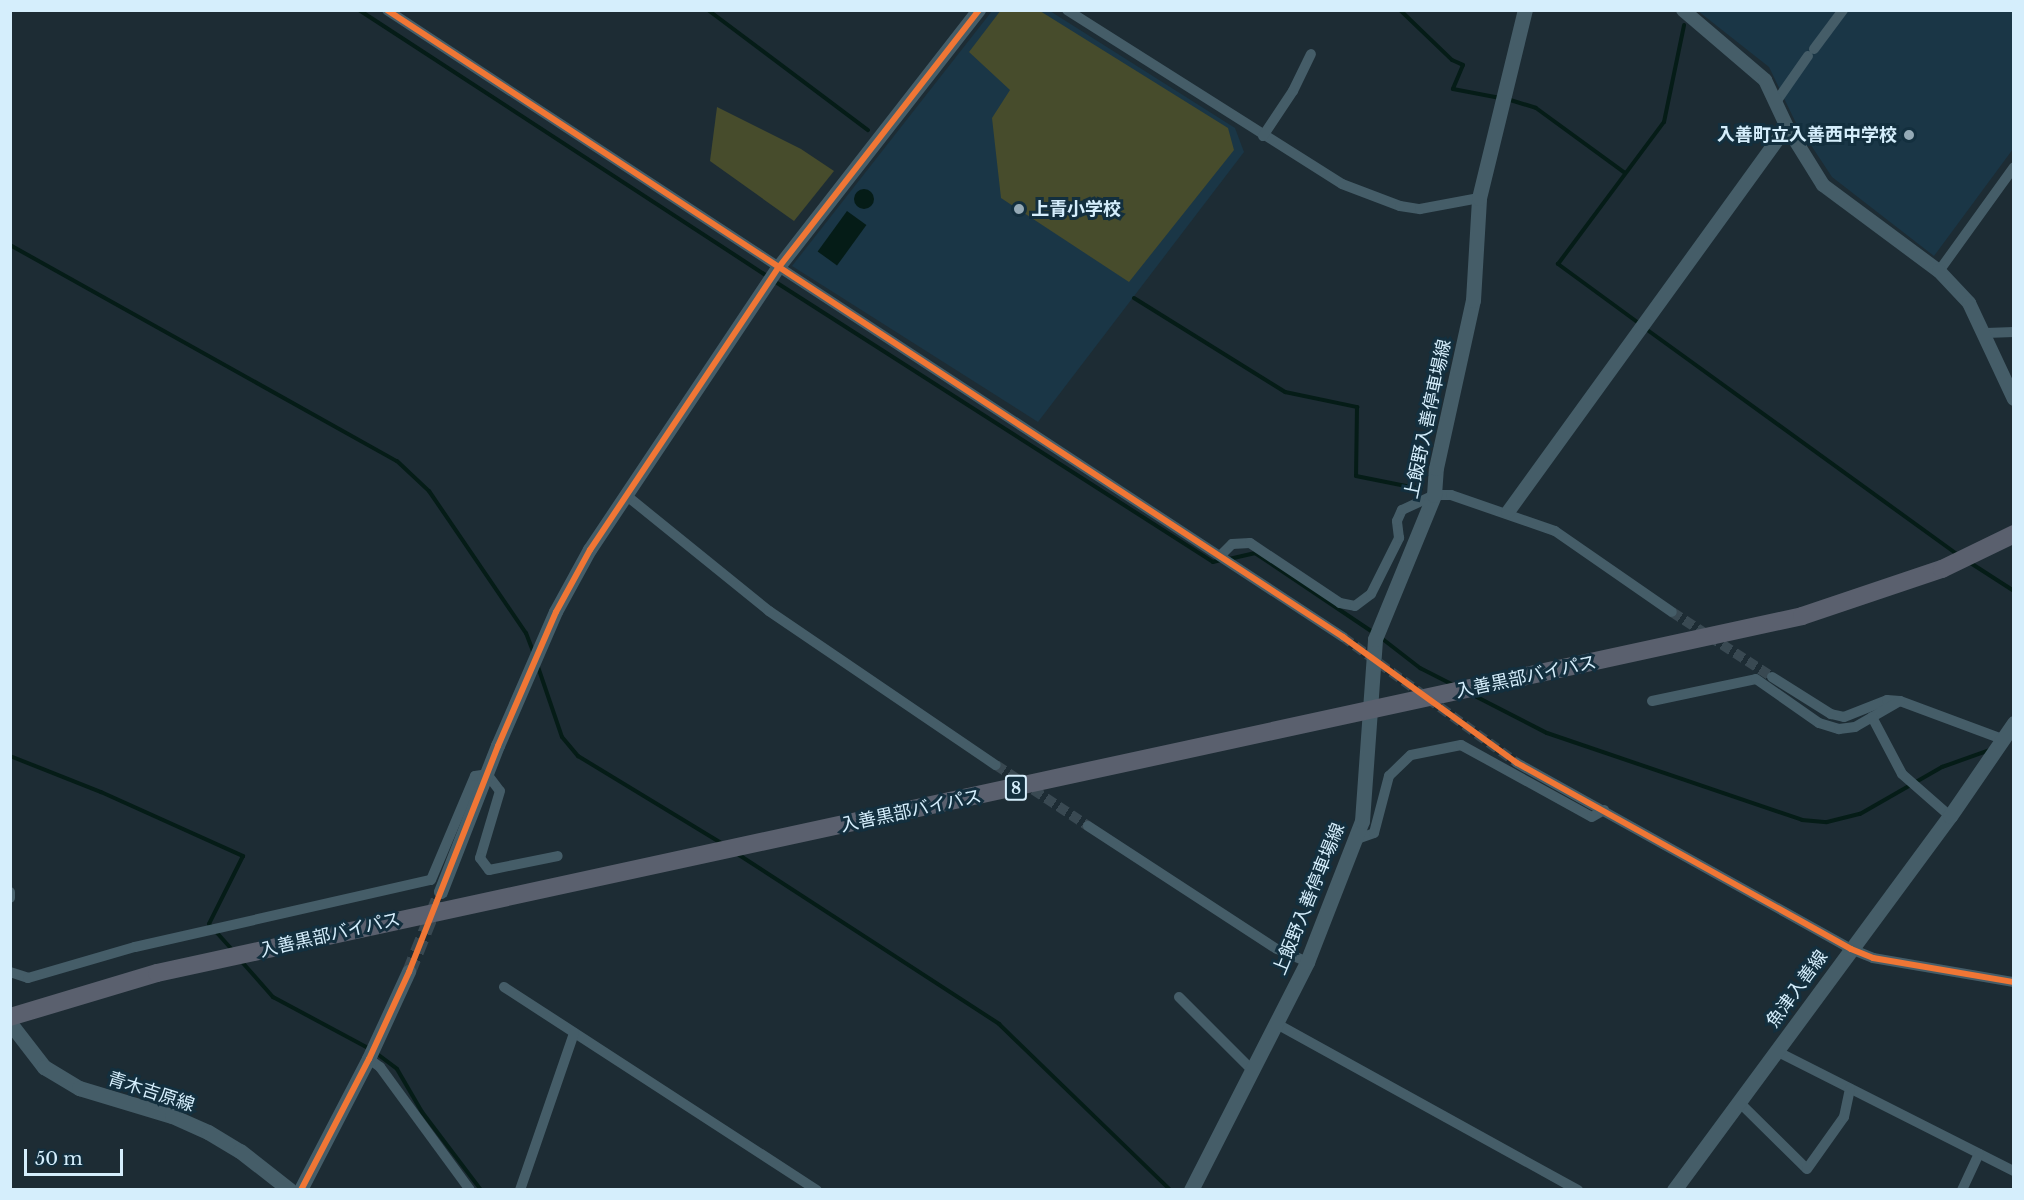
<!DOCTYPE html>
<html>
<head>
<meta charset="utf-8">
<style>
	body { margin:0 }
	#map { position:relative; width:2024px; height:1200px; overflow:hidden; background:#1d2c34; font-family:"Libre Baskerville","Noto Sans JP",serif }
	div>[style] { position:absolute }
	.built>* { inset:0; background:#1a3646 }
	.green>* { inset:0; background:#474c2c }
	.water>* { inset:0; background:#051c17; transform-origin:0 0 }
	.round { border-radius:50% }
	.stream>* { height:4px; margin:-2px; padding:0 2px; transform-origin:2px; border-radius:2px; background:#051c17 }
	.minor-tunnel>* { height:10px; margin-top:-5px; transform-origin:0; background:repeating-linear-gradient(90deg,#394952 0 10px,transparent 0 15px) }
	.tertiary-tunnel>* { height:14px; margin-top:-7px; transform-origin:0; background:repeating-linear-gradient(90deg,#394952 0 14px,transparent 0 21px) }
	.minor>* { height:10px; margin:-5px; padding:0 5px; transform-origin:5px; border-radius:5px; background:#455d68 }
	.tertiary>* { height:14px; margin:-7px; padding:0 7px; transform-origin:7px; border-radius:7px; background:#455d68 }
	.secondary>* { height:15px; margin:-7.5px; padding:0 7.5px; transform-origin:7.5px; border-radius:7.5px; background:#455d68 }
	.trunk>* { height:18px; margin:-9px; padding:0 9px; transform-origin:9px; border-radius:9px; background:#5a606e }
	.cycleway>* { height:6px; margin:-3px; padding:0 3px; transform-origin:3px; border-radius:3px; background:#f07635 }
	.dots>* { width:16px; height:16px; translate:-50% -50%; box-sizing:border-box; border:3px solid #132f3e; border-radius:50% }
	span { translate:-50% -50%; white-space:nowrap; text-align:center; line-height:1.15; -webkit-text-stroke:6px #132f3e; paint-order:stroke }
	.shield-label span { padding:2px 4px; background:#132f3e; border:2px solid; border-radius:4px; -webkit-text-stroke-width:0 }
	.shield-label { font-size:16px; color:#d5eefc; font-weight:700 }
	.poi-label { font-size:18px; color:#d5eefc; font-weight:700 }
	.right { translate:-100% -50%; text-align:right }
	.left { translate:0 -50%; text-align:left }
	.street-label { font-size:18px; color:#d5eefc }
	.frame { position:absolute; inset:0; border:12px solid #d5eefc; pointer-events:none }
	.scale { position:absolute; left:24px; top:1149px; width:99px; height:27px; box-sizing:border-box; border:3px solid #d5eefc; border-top:0; padding-left:8px; font-size:18px; line-height:21px; white-space:nowrap; color:#d5eefc; -webkit-text-stroke:4px #132f3e; paint-order:stroke }
</style>
</head>
<body>
<div id="map">
	<div class="built">
		<div style="clip-path:polygon(992px 11px,1050px 11px,1235px 128px,1244px 152px,1038px 422px,792px 266px)"></div>
		<div style="clip-path:polygon(1698px 11px,2013px 11px,2013px 149px,1934px 256px,1832px 177px,1795px 121px,1769px 67px)"></div>
	</div>
	<div class="green">
		<div style="clip-path:polygon(1001px 10px,1040px 11px,1228px 128px,1234px 150px,1129px 282px,1001px 198px,992px 118px,1010px 90px,969px 52px)"></div>
		<div style="clip-path:polygon(717px 107px,801px 149px,834px 171px,794px 221px,710px 161px)"></div>
	</div>
	<div class="water">
		<div class="round" style="left:854px;top:189px;width:20px;height:20px"></div>
		<div style="left:847px;top:211px;width:24px;height:50px;rotate:36deg"></div>
	</div>
	<div class="stream">
		<div style="left:359px;top:10px;width:488px;rotate:33.1deg"></div>
		<div style="left:708px;top:10px;width:200px;rotate:36.9deg"></div>
		<div style="left:1400px;top:10px;width:72px;rotate:43.9deg"></div>
		<div style="left:1452px;top:60px;width:12px;rotate:24deg"></div>
		<div style="left:1463px;top:65px;width:26px;rotate:113deg"></div>
		<div style="left:1453px;top:89px;width:48px;rotate:10.8deg"></div>
		<div style="left:1507px;top:99px;width:30px;rotate:17deg"></div>
		<div style="left:1536px;top:108px;width:110px;rotate:36.1deg"></div>
		<div style="left:10px;top:245px;width:443px;rotate:29.2deg"></div>
		<div style="left:397px;top:461px;width:44px;rotate:43.2deg"></div>
		<div style="left:429px;top:491px;width:172px;rotate:55.7deg"></div>
		<div style="left:526px;top:633px;width:22px;rotate:69deg"></div>
		<div style="left:774px;top:281px;width:521px;rotate:32.62deg"></div>
		<div style="left:1213px;top:562px;width:8px;rotate:-14deg"></div>
		<div style="left:1134px;top:298px;width:178px;rotate:31.9deg"></div>
		<div style="left:1285px;top:392px;width:74px;rotate:11.8deg"></div>
		<div style="left:1357px;top:407px;width:69px;rotate:90.8deg"></div>
		<div style="left:1356px;top:476px;width:66px;rotate:11.3deg"></div>
		<div style="left:1640px;top:324px;width:102px;rotate:-143.8deg"></div>
		<div style="left:1558px;top:264px;width:177px;rotate:-53.3deg"></div>
		<div style="left:1664px;top:122px;width:99px;rotate:-78.3deg"></div>
		<div style="left:1646px;top:329px;width:385px;rotate:35.9deg"></div>
		<div style="left:1229px;top:559px;width:27px;rotate:-13deg"></div>
		<div style="left:1255px;top:553px;width:143px;rotate:33.9deg"></div>
		<div style="left:1969px;top:562px;width:54px;rotate:32.8deg"></div>
		<div style="left:1380px;top:637px;width:51px;rotate:37.8deg"></div>
		<div style="left:1420px;top:668px;width:38px;rotate:27deg"></div>
		<div style="left:537px;top:664px;width:77px;rotate:71.1deg"></div>
		<div style="left:562px;top:737px;width:25px;rotate:50deg"></div>
		<div style="left:578px;top:756px;width:170px;rotate:31.3deg"></div>
		<div style="left:1471px;top:694px;width:85px;rotate:27.2deg"></div>
		<div style="left:1547px;top:733px;width:269px;rotate:18.8deg"></div>
		<div style="left:1802px;top:820px;width:25px;rotate:5deg"></div>
		<div style="left:1827px;top:822px;width:34px;rotate:-14deg"></div>
		<div style="left:1860px;top:814px;width:95px;rotate:-29.8deg"></div>
		<div style="left:1942px;top:767px;width:51px;rotate:-19.5deg"></div>
		<div style="left:10px;top:756px;width:98px;rotate:21.6deg"></div>
		<div style="left:101px;top:792px;width:156px;rotate:24.3deg"></div>
		<div style="left:243px;top:856px;width:76px;rotate:116.6deg"></div>
		<div style="left:209px;top:924px;width:36px;rotate:48deg"></div>
		<div style="left:736px;top:853px;width:314px;rotate:33deg"></div>
		<div style="left:999px;top:1024px;width:238px;rotate:44.1deg"></div>
		<div style="left:242px;top:962px;width:47px;rotate:48.5deg"></div>
		<div style="left:273px;top:997px;width:110px;rotate:28.2deg"></div>
		<div style="left:376px;top:1053px;width:26px;rotate:37deg"></div>
		<div style="left:397px;top:1069px;width:50px;rotate:59.8deg"></div>
		<div style="left:422px;top:1112px;width:98px;rotate:52.9deg"></div>
	</div>
	<div class="minor-tunnel">
		<div style="left:1672px;top:612px;width:119px;rotate:33deg"></div>
		<div style="left:1343px;top:637px;width:215px;rotate:35.9deg"></div>
		<div style="left:996px;top:765px;width:110px;rotate:33.5deg"></div>
	</div>
	<div class="tertiary-tunnel">
		<div style="left:409px;top:972px;width:86px;rotate:-68.2deg"></div>
	</div>
	<div class="minor">
		<div style="left:387px;top:10px;width:1143px;rotate:33.26deg"></div>
		<div style="left:1067px;top:10px;width:325px;rotate:32.3deg"></div>
		<div style="left:1342px;top:184px;width:62px;rotate:20.8deg"></div>
		<div style="left:1400px;top:206px;width:20px;rotate:9deg"></div>
		<div style="left:1420px;top:209px;width:60px;rotate:-10.6deg"></div>
		<div style="left:1814px;top:49px;width:49px;rotate:-53.4deg"></div>
		<div style="left:1776px;top:102px;width:56px;rotate:-55.2deg"></div>
		<div style="left:1263px;top:136px;width:54px;rotate:-56.3deg"></div>
		<div style="left:1293px;top:91px;width:41px;rotate:-64.1deg"></div>
		<div style="left:1939px;top:271px;width:128px;rotate:-54.2deg"></div>
		<div style="left:1986px;top:333px;width:28px;rotate:-2deg"></div>
		<div style="left:627px;top:496px;width:183px;rotate:39deg"></div>
		<div style="left:769px;top:611px;width:274px;rotate:34.2deg"></div>
		<div style="left:1220px;top:556px;width:17px;rotate:-45deg"></div>
		<div style="left:1232px;top:544px;width:18px;rotate:-3deg"></div>
		<div style="left:1250px;top:543px;width:108px;rotate:33.7deg"></div>
		<div style="left:1340px;top:603px;width:15px;rotate:11deg"></div>
		<div style="left:1355px;top:606px;width:20px;rotate:-37deg"></div>
		<div style="left:1371px;top:594px;width:63px;rotate:-63.4deg"></div>
		<div style="left:1399px;top:538px;width:17px;rotate:-97deg"></div>
		<div style="left:1397px;top:521px;width:12px;rotate:-66deg"></div>
		<div style="left:1402px;top:510px;width:35px;rotate:-25deg"></div>
		<div style="left:1434px;top:495px;width:17px"></div>
		<div style="left:1451px;top:495px;width:110px;rotate:19.1deg"></div>
		<div style="left:1555px;top:531px;width:142px;rotate:34.7deg"></div>
		<div style="left:1772px;top:677px;width:70px;rotate:32.1deg"></div>
		<div style="left:1831px;top:714px;width:13px;rotate:13deg"></div>
		<div style="left:1844px;top:717px;width:46px;rotate:-21.6deg"></div>
		<div style="left:1887px;top:700px;width:13px;rotate:4deg"></div>
		<div style="left:1900px;top:701px;width:109px;rotate:20.4deg"></div>
		<div style="left:1652px;top:701px;width:106px;rotate:-11.9deg"></div>
		<div style="left:1756px;top:679px;width:77px;rotate:34.9deg"></div>
		<div style="left:1819px;top:723px;width:21px;rotate:17deg"></div>
		<div style="left:1839px;top:729px;width:16px;rotate:-7deg"></div>
		<div style="left:1855px;top:727px;width:52px;rotate:-30deg"></div>
		<div style="left:1872px;top:717px;width:64px;rotate:62.2deg"></div>
		<div style="left:1902px;top:774px;width:64px;rotate:41.2deg"></div>
		<div style="left:1517px;top:763px;width:382px;rotate:29.1deg"></div>
		<div style="left:1851px;top:949px;width:24px;rotate:22deg"></div>
		<div style="left:1873px;top:958px;width:143px;rotate:9.7deg"></div>
		<div style="left:1088px;top:826px;width:225px;rotate:33.1deg"></div>
		<div style="left:1277px;top:949px;width:33px;rotate:23deg"></div>
		<div style="left:1357px;top:839px;width:18px;rotate:-19deg"></div>
		<div style="left:1374px;top:833px;width:59px;rotate:-75.3deg"></div>
		<div style="left:1389px;top:776px;width:30px;rotate:-44deg"></div>
		<div style="left:1411px;top:755px;width:51px;rotate:-11.3deg"></div>
		<div style="left:1461px;top:745px;width:149px;rotate:28.8deg"></div>
		<div style="left:1592px;top:817px;width:14px;rotate:-30deg"></div>
		<div style="left:10px;top:892px;width:6px;rotate:90deg"></div>
		<div style="left:10px;top:972px;width:19px;rotate:18deg"></div>
		<div style="left:28px;top:978px;width:111px;rotate:-16.2deg"></div>
		<div style="left:135px;top:947px;width:303px;rotate:-12.8deg"></div>
		<div style="left:431px;top:880px;width:113px;rotate:-67.1deg"></div>
		<div style="left:475px;top:776px;width:12px;rotate:-9deg"></div>
		<div style="left:487px;top:774px;width:21px;rotate:53deg"></div>
		<div style="left:500px;top:791px;width:70px;rotate:106.6deg"></div>
		<div style="left:480px;top:858px;width:15px;rotate:53deg"></div>
		<div style="left:489px;top:870px;width:70px;rotate:-11.5deg"></div>
		<div style="left:504px;top:987px;width:373px;rotate:33deg"></div>
		<div style="left:1179px;top:997px;width:105px;rotate:45deg"></div>
		<div style="left:1277px;top:1024px;width:344px;rotate:28.9deg"></div>
		<div style="left:1776px;top:1051px;width:267px;rotate:26.8deg"></div>
		<div style="left:369px;top:1059px;width:14px;rotate:36deg"></div>
		<div style="left:380px;top:1067px;width:152px;rotate:53.8deg"></div>
		<div style="left:1739px;top:1102px;width:95px;rotate:44.6deg"></div>
		<div style="left:1807px;top:1169px;width:64px;rotate:-54.6deg"></div>
		<div style="left:1844px;top:1117px;width:29px;rotate:-78deg"></div>
		<div style="left:520px;top:1190px;width:166px;rotate:-71deg"></div>
		<div style="left:1962px;top:1190px;width:40px;rotate:-65deg"></div>
	</div>
	<div class="tertiary">
		<div style="left:1683px;top:10px;width:108px;rotate:40.5deg"></div>
		<div style="left:1765px;top:80px;width:52px;rotate:64.9deg"></div>
		<div style="left:1787px;top:127px;width:68px;rotate:58.2deg"></div>
		<div style="left:1823px;top:185px;width:144px;rotate:36.6deg"></div>
		<div style="left:1939px;top:271px;width:44px;rotate:46.8deg"></div>
		<div style="left:1969px;top:303px;width:106px;rotate:64.9deg"></div>
		<div style="left:1508px;top:512px;width:475px;rotate:-54.1deg"></div>
		<div style="left:441px;top:892px;width:157px;rotate:-68.7deg"></div>
		<div style="left:498px;top:746px;width:146px;rotate:-66.6deg"></div>
		<div style="left:556px;top:612px;width:71px;rotate:-61.3deg"></div>
		<div style="left:590px;top:550px;width:340px;rotate:-56.3deg"></div>
		<div style="left:779px;top:267px;width:326px;rotate:-52.1deg"></div>
		<div style="left:301px;top:1190px;width:148px;rotate:-62.6deg"></div>
		<div style="left:369px;top:1059px;width:96px;rotate:-65.3deg"></div>
	</div>
	<div class="secondary">
		<div style="left:10px;top:1023px;width:56px;rotate:52.3deg"></div>
		<div style="left:44px;top:1067px;width:41px;rotate:31deg"></div>
		<div style="left:79px;top:1088px;width:97px;rotate:16.8deg"></div>
		<div style="left:172px;top:1116px;width:39px;rotate:24deg"></div>
		<div style="left:208px;top:1132px;width:37px;rotate:31deg"></div>
		<div style="left:240px;top:1151px;width:63px;rotate:38deg"></div>
		<div style="left:1191px;top:1190px;width:256px;rotate:-63deg"></div>
		<div style="left:1307px;top:962px;width:151px;rotate:-68.7deg"></div>
		<div style="left:1362px;top:821px;width:182px;rotate:-85.9deg"></div>
		<div style="left:1375px;top:639px;width:156px;rotate:-67.7deg"></div>
		<div style="left:1434px;top:495px;width:27px;rotate:-86deg"></div>
		<div style="left:1436px;top:468px;width:172px;rotate:-77.6deg"></div>
		<div style="left:1473px;top:300px;width:102px;rotate:-86.6deg"></div>
		<div style="left:1479px;top:198px;width:194px;rotate:-76.3deg"></div>
		<div style="left:1674px;top:1190px;width:465px;rotate:-53.6deg"></div>
		<div style="left:1950px;top:816px;width:113px;rotate:-55.5deg"></div>
	</div>
	<div class="trunk">
		<div style="left:10px;top:1017px;width:153px;rotate:-16.7deg"></div>
		<div style="left:157px;top:973px;width:1683px;rotate:-12.24deg"></div>
		<div style="left:1802px;top:616px;width:148px;rotate:-18.6deg"></div>
		<div style="left:1942px;top:569px;width:80px;rotate:-25.9deg"></div>
	</div>
	<div class="cycleway">
		<div style="left:387px;top:10px;width:1143px;rotate:33.26deg"></div>
		<div style="left:1343px;top:637px;width:215px;rotate:35.9deg"></div>
		<div style="left:1517px;top:763px;width:382px;rotate:29.1deg"></div>
		<div style="left:1851px;top:949px;width:24px;rotate:22deg"></div>
		<div style="left:1873px;top:958px;width:143px;rotate:9.7deg"></div>
		<div style="left:301px;top:1190px;width:148px;rotate:-62.6deg"></div>
		<div style="left:369px;top:1059px;width:96px;rotate:-65.3deg"></div>
		<div style="left:409px;top:972px;width:243px;rotate:-68.5deg"></div>
		<div style="left:498px;top:746px;width:146px;rotate:-66.6deg"></div>
		<div style="left:556px;top:612px;width:71px;rotate:-61.3deg"></div>
		<div style="left:590px;top:550px;width:340px;rotate:-56.3deg"></div>
		<div style="left:779px;top:267px;width:326px;rotate:-52.1deg"></div>
	</div>
	<div class="dots">
		<div style="left:1909px;top:135px;background:#95aab6"></div>
		<div style="left:1019px;top:209px;background:#95aab6"></div>
	</div>
	<div class="shield-label">
		<span style="left:1016px;top:788px">8</span>
	</div>
	<div class="poi-label">
		<span class="right" style="left:1897px;top:135px">入善町立入善西中学校</span>
		<span class="left" style="left:1031px;top:209px">上青小学校</span>
	</div>
	<div class="street-label">
		<span style="left:1428px;top:419px;rotate:-78deg">上飯野入善停車場線</span>
		<span style="left:1526px;top:677px;rotate:-12deg">入善黒部バイパス</span>
		<span style="left:911px;top:811px;rotate:-12deg">入善黒部バイパス</span>
		<span style="left:1309px;top:899px;rotate:-68deg">上飯野入善停車場線</span>
		<span style="left:330px;top:935px;rotate:-13deg">入善黒部バイパス</span>
		<span style="left:1797px;top:989px;rotate:-54deg">魚津入善線</span>
		<span style="left:151px;top:1092px;rotate:18deg">青木吉原線</span>
	</div>
	<div class="frame"></div>
	<div class="scale">50 m</div>
</div>
</body>
</html>
